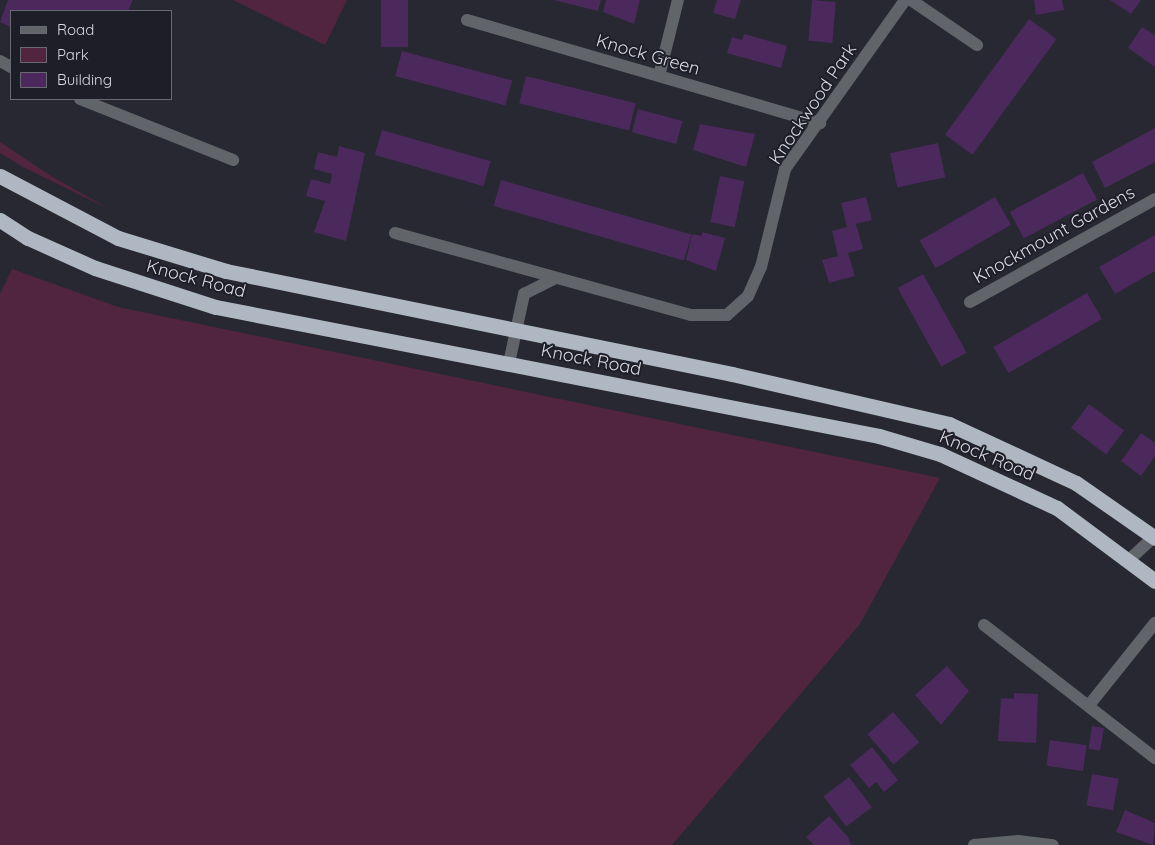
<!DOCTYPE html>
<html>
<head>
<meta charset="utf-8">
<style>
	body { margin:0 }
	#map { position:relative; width:1155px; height:845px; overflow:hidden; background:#272832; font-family:Quicksand,sans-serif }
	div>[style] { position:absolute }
	.green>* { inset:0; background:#512540 }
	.building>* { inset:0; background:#4b295c; transform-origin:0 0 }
	.minor>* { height:12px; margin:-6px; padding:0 6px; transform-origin:6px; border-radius:6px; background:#616469 }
	.highway>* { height:15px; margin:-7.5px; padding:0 7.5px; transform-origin:7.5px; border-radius:7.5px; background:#aeb7c2 }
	span { translate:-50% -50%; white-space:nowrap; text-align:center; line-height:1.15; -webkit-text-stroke:4px #1d1e28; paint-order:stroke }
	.street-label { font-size:18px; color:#d9d9e0 }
	.legend { position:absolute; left:10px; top:10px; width:162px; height:90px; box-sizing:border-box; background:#1d1e28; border:1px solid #686972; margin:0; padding:6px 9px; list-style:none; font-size:15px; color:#d9d9e0 }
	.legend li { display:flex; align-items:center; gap:10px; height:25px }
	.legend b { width:25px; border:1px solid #686972 }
</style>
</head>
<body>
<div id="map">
	<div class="green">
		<div style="clip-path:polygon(233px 0,347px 0,325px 45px)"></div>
		<div style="clip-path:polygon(0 142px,51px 176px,111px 210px,25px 168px,0 153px)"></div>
		<div style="clip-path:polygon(12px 269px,118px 307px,940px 478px,860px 624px,672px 845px,0 845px,0 294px)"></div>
	</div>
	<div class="building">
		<div style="clip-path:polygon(8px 0,133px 0,128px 11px,11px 11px,11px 27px,0 22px)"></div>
		<div style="left:381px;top:0;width:27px;height:47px"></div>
		<div style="clip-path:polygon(554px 0,601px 0,598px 11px)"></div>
		<div style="clip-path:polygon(606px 0,640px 0,634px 24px,603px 12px)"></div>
		<div style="clip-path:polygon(717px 0,741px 0,735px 19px,713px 13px)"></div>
		<div style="left:812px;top:0;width:24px;height:41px;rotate:5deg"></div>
		<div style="clip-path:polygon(1034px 0,1062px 0,1064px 10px,1036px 15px)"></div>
		<div style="clip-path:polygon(1110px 0,1141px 0,1131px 14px)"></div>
		<div style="left:1029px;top:19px;width:34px;height:143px;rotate:36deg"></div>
		<div style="clip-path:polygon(1142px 27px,1155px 35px,1155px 67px,1128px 48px)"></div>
		<div style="clip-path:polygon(744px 34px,787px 46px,781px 68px,727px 53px,732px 37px,742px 40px)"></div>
		<div style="left:402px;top:51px;width:114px;height:26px;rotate:15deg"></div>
		<div style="left:526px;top:76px;width:113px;height:28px;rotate:14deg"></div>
		<div style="left:638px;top:109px;width:46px;height:24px;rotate:15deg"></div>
		<div style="clip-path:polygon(700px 124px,755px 134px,746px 167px,693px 150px)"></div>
		<div style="clip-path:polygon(1155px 128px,1155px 162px,1105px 188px,1092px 162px)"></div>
		<div style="left:382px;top:130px;width:113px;height:26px;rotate:16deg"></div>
		<div style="left:938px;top:143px;width:35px;height:49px;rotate:78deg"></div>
		<div style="clip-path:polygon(339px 146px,365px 153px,346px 241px,314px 232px,325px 201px,306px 196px,311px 179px,330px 184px,332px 174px,314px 169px,318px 152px,337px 157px)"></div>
		<div style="left:1083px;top:173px;width:30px;height:83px;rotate:62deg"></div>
		<div style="left:720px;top:176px;width:25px;height:47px;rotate:12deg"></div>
		<div style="left:501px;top:180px;width:198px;height:27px;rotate:16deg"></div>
		<div style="clip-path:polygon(866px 197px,872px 220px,856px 224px,863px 249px,848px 253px,855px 276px,829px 283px,822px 260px,838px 256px,832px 231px,847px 227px,841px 203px)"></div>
		<div style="left:995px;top:197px;width:32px;height:87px;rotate:60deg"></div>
		<div style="clip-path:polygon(702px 232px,725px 238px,716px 271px,686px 260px,692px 234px,702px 236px)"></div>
		<div style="clip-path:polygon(1155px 235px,1155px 271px,1115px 294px,1099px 267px)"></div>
		<div style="left:923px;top:274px;width:90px;height:29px;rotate:61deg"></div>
		<div style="left:1087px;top:293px;width:30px;height:108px;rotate:60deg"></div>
		<div style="left:1089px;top:404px;width:44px;height:30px;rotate:37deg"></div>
		<div style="clip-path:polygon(1141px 433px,1155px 443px,1155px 456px,1141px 476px,1121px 461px)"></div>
		<div style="clip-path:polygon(947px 666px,969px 691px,941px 725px,915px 695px)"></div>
		<div style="clip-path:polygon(1014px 693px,1038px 694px,1036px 743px,998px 741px,1001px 698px,1014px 699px)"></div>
		<div style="left:893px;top:712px;width:40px;height:34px;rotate:49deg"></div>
		<div style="left:1092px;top:726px;width:12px;height:23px;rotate:9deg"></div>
		<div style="left:1050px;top:740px;width:37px;height:26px;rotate:8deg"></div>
		<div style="clip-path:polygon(872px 747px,898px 780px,884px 792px,876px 782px,869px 788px,850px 765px)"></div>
		<div style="left:1092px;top:774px;width:27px;height:32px;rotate:10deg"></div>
		<div style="left:849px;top:777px;width:38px;height:32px;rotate:53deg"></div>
		<div style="clip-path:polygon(1125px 810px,1155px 823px,1153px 845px,1116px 832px)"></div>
		<div style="clip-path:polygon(829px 816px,848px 837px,851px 845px,814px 845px,806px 837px)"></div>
	</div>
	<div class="minor">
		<div style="left:911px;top:0;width:80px;rotate:34.3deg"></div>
		<div style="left:467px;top:20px;width:368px;rotate:16.3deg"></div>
		<div style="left:0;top:61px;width:13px;rotate:29deg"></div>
		<div style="left:659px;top:76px;width:78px;rotate:-76deg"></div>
		<div style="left:80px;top:99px;width:165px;rotate:21.7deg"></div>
		<div style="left:395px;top:233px;width:307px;rotate:15.5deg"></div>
		<div style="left:691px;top:315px;width:36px"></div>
		<div style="left:727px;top:315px;width:28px;rotate:-42deg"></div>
		<div style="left:748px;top:296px;width:32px;rotate:-66deg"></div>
		<div style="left:761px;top:267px;width:101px;rotate:-76.2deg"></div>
		<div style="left:785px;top:169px;width:207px;rotate:-54.6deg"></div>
		<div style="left:970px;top:302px;width:212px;rotate:-29.1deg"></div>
		<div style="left:509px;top:363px;width:71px;rotate:-77.7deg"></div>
		<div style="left:524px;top:294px;width:34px;rotate:-27deg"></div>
		<div style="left:1129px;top:560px;width:35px;rotate:-43deg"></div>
		<div style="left:984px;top:625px;width:217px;rotate:37.9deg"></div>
		<div style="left:1090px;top:704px;width:104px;rotate:-51.3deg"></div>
		<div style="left:974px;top:845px;width:44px;rotate:-5.2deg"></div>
		<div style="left:1018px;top:841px;width:35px;rotate:7deg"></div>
	</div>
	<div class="highway">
		<div style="left:0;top:176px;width:133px;rotate:27.7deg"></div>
		<div style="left:118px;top:238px;width:113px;rotate:17deg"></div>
		<div style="left:226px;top:271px;width:516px;rotate:11.51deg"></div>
		<div style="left:732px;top:374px;width:223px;rotate:13deg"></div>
		<div style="left:949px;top:424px;width:140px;rotate:24.9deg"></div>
		<div style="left:1076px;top:483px;width:96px;rotate:34.8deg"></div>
		<div style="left:0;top:220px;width:33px;rotate:33deg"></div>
		<div style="left:28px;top:238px;width:73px;rotate:24.1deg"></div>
		<div style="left:95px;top:268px;width:127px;rotate:17.9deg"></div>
		<div style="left:216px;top:307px;width:675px;rotate:11.01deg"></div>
		<div style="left:879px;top:436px;width:64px;rotate:16.4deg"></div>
		<div style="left:940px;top:454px;width:129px;rotate:24.8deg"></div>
		<div style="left:1057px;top:508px;width:122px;rotate:36.7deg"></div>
	</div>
	<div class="street-label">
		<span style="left:648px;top:55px;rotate:16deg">Knock Green</span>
		<span style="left:813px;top:104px;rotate:-56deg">Knockwood Park</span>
		<span style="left:1054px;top:235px;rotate:-29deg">Knockmount Gardens</span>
		<span style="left:196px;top:279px;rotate:15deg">Knock Road</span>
		<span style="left:591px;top:360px;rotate:11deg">Knock Road</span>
		<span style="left:987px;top:456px;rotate:23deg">Knock Road</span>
	</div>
	<ul class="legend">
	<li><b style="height:6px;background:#616469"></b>Road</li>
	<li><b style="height:14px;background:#512540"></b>Park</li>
	<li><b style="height:14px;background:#4b295c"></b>Building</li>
	</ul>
</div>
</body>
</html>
